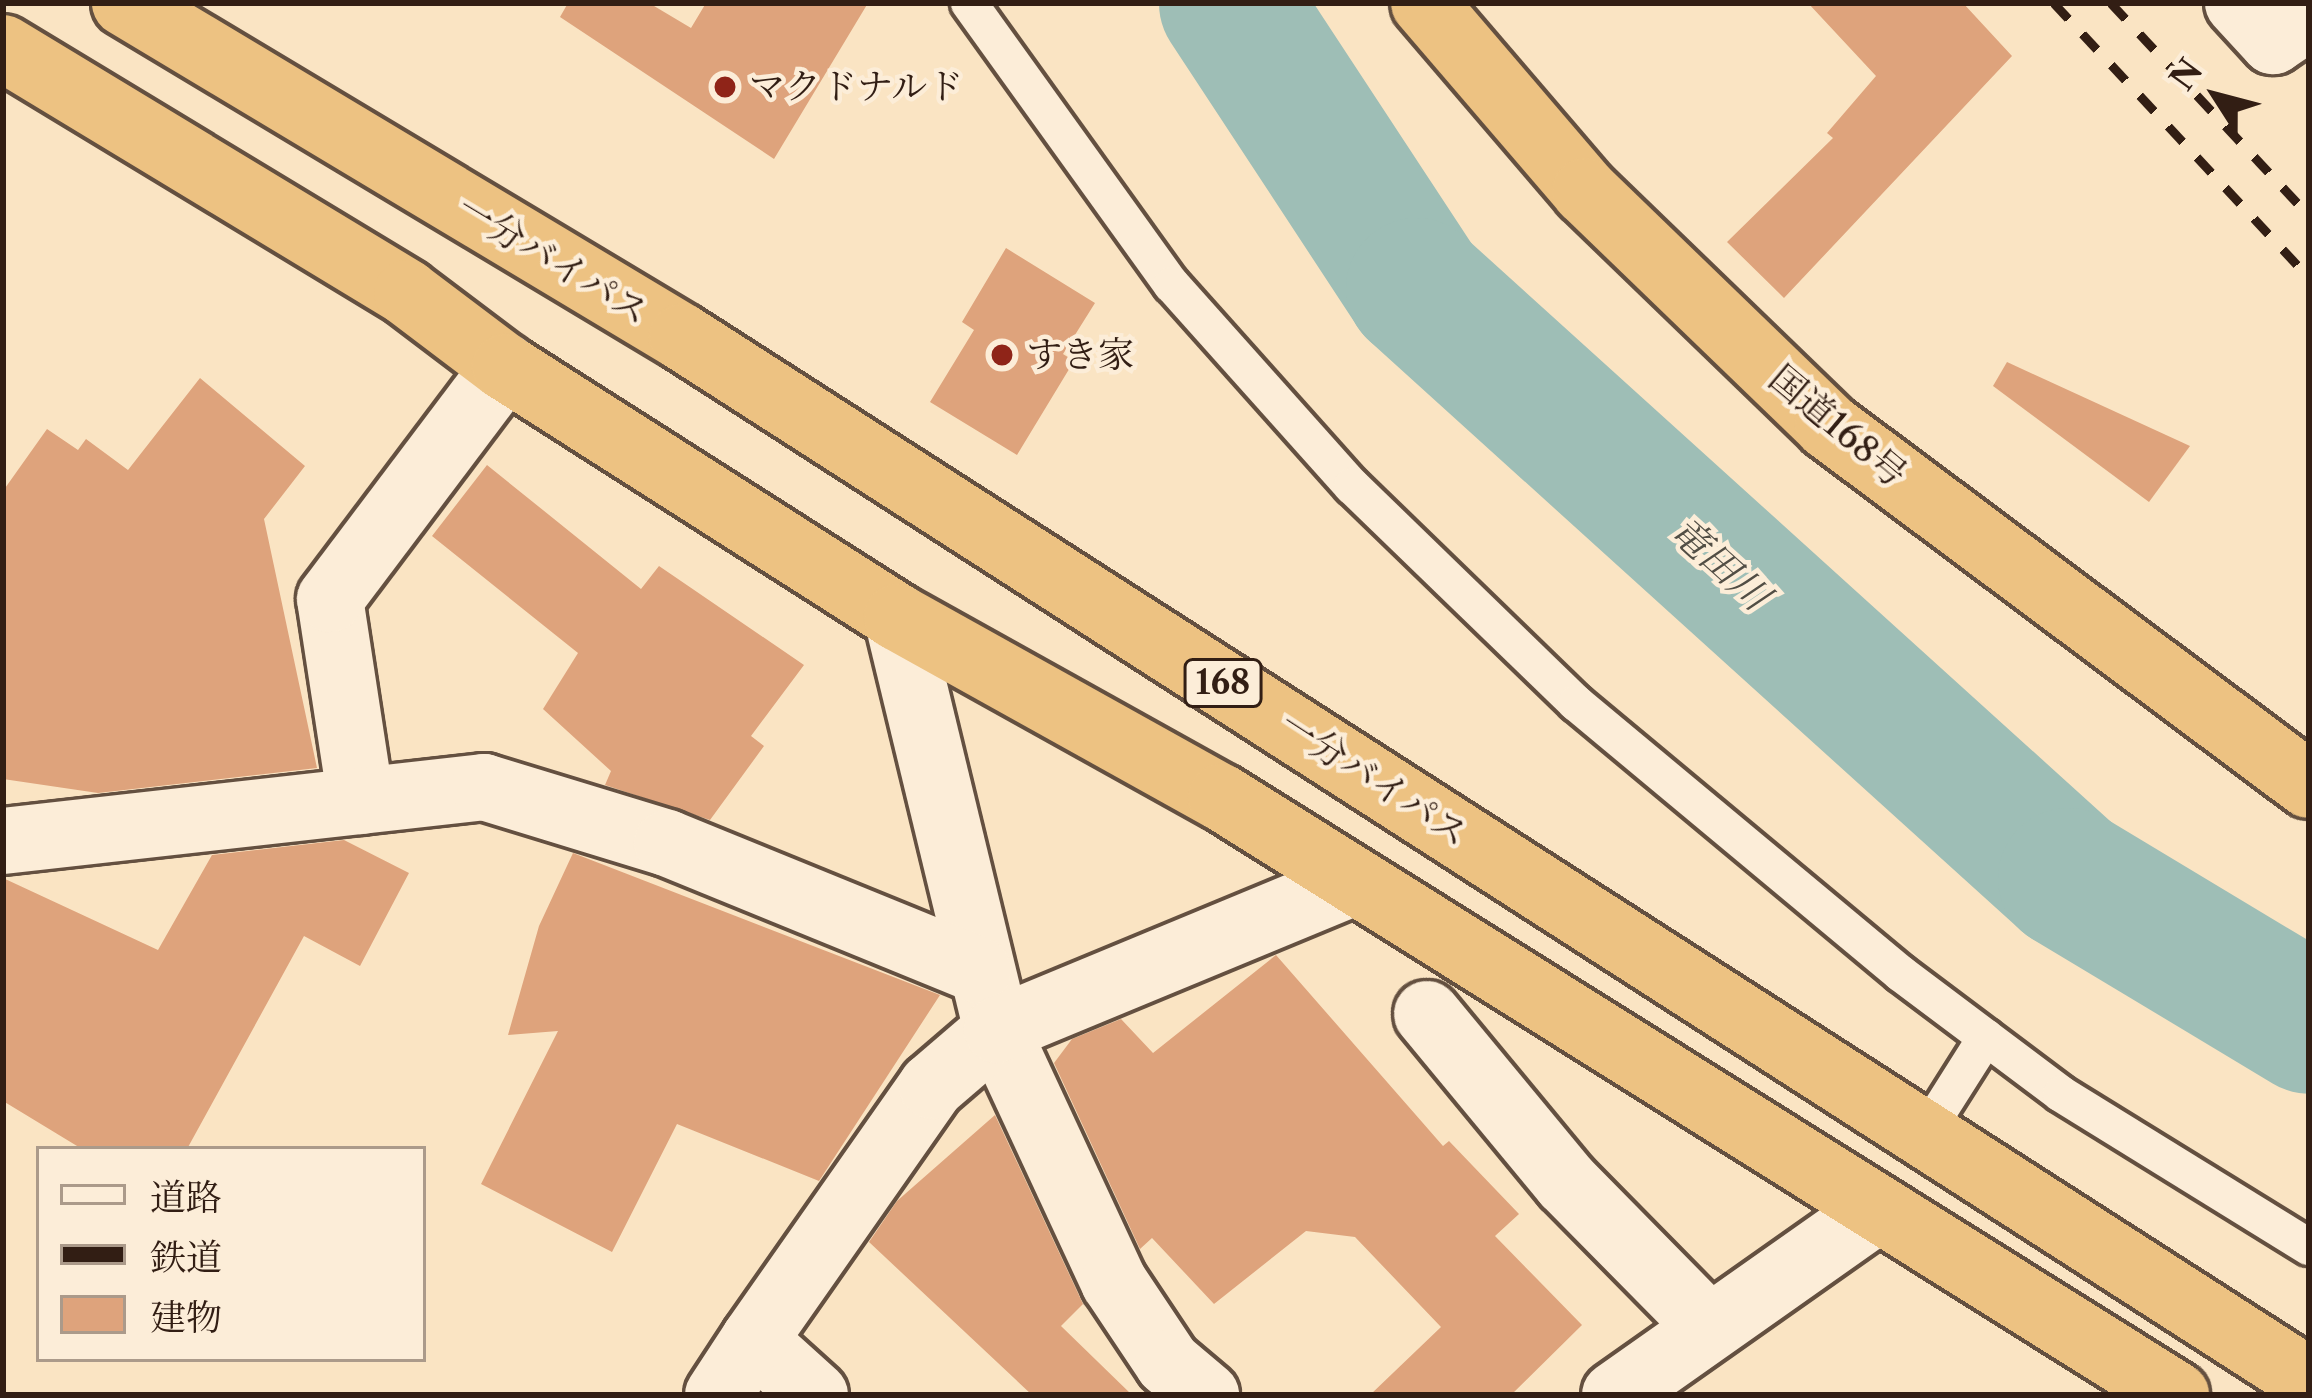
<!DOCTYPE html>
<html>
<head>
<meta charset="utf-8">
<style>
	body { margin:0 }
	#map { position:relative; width:2312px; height:1398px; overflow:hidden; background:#fae4c3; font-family:"Libre Caslon Text","Noto Serif JP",serif }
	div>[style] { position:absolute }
	.river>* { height:141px; margin:-70.5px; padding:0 70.5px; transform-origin:70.5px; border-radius:70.5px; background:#9ebeb6 }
	.building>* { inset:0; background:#dea37c }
	.roads { filter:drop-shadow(3px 0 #645040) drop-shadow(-3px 0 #645040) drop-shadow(0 3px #645040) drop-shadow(0 -3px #645040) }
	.lane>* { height:36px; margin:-18px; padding:0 18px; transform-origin:18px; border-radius:18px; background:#fcedd8 }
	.street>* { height:66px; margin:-33px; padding:0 33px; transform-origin:33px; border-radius:33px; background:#fcedd8 }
	.highway>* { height:66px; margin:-33px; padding:0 33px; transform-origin:33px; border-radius:33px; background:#edc282 }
	.rail>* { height:9px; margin-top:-4.5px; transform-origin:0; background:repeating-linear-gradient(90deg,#321e14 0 21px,transparent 0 42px) }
	.dots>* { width:33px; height:33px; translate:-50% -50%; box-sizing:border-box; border:6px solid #fcedd8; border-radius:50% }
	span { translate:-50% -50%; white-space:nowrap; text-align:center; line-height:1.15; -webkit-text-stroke:9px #fcedd8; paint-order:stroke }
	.shield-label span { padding:3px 9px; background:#fcedd8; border:3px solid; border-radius:9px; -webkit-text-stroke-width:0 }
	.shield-label { font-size:33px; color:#321e14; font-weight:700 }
	.poi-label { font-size:36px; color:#321e14 }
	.left { translate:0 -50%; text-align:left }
	.street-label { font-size:36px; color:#321e14 }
	.water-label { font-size:39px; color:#524e45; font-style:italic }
	.frame { position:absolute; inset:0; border:6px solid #321e14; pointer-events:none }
	.legend { position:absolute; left:36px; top:1146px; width:390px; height:216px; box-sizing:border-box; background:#fcedd8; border:3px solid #ab9a8a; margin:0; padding:15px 21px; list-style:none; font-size:36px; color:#321e14 }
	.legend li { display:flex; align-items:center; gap:24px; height:60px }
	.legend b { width:60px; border:3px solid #ab9a8a }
	.north { position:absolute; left:2156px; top:36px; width:120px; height:120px; -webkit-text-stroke:9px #fcedd8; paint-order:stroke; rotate:306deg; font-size:33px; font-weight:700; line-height:48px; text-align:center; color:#321e14 }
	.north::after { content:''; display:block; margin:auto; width:42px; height:54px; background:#321e14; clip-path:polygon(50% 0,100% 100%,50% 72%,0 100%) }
</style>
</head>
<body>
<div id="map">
	<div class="river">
		<div style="left:1229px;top:3px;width:341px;rotate:56.7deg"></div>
		<div style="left:1416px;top:288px;width:879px;rotate:42.14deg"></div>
		<div style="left:2068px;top:878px;width:281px;rotate:31deg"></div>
	</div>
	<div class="building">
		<div style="clip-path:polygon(568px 3px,649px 3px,691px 28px,706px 3px,868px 3px,774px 159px,560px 17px)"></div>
		<div style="clip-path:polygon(1808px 3px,1963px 3px,2012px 56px,1784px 298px,1727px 242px,1833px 138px,1827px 133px,1876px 76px)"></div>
		<div style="clip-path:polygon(1006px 248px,1095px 303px,1063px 354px,1074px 361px,1017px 455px,930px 402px,974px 330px,962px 322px)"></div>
		<div style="clip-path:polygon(2007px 362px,2190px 446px,2149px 502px,1993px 386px)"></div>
		<div style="clip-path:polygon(200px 378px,305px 466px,264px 519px,317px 768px,98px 793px,3px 779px,3px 491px,47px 429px,78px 450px,86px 439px,128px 470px)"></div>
		<div style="clip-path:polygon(487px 465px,641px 589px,659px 566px,804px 665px,751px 736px,764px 746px,710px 820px,605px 785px,611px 771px,543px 709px,578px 653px,432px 536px)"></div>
		<div style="clip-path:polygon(344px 840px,409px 873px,360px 966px,304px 936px,187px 1149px,82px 1149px,3px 1101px,3px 878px,158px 950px,212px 855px)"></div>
		<div style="clip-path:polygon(573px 853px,940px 995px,819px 1181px,677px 1124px,612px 1252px,481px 1184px,558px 1031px,508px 1035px,539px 926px)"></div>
		<div style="clip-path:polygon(1276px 955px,1443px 1146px,1449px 1141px,1519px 1214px,1495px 1236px,1582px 1325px,1511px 1395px,1370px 1395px,1441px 1327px,1355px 1237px,1306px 1231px,1214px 1304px,1152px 1238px,1140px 1249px,1054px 1063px,1072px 1039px,1121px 1019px,1153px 1053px)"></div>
		<div style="clip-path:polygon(995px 1115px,1083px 1304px,1061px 1326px,1132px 1395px,1032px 1395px,869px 1242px,897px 1201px)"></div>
	</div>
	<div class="roads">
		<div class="lane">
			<div style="left:969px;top:3px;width:347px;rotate:54.3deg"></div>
			<div style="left:1172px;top:285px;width:270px;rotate:48.2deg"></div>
			<div style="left:1352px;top:486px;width:312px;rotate:44.1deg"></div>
			<div style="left:1576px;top:703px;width:422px;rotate:39.8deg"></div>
			<div style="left:1900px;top:973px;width:201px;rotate:36.9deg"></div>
			<div style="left:2061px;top:1094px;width:291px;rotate:31.7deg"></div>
			<div style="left:1926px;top:1132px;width:112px;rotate:-57.7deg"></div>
		</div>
		<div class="street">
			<div style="left:2238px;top:3px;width:52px;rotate:47.4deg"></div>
			<div style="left:2273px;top:41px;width:43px;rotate:-33.7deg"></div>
			<div style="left:897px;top:617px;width:425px;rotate:76.4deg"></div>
			<div style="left:997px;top:1030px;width:278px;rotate:65.1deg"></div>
			<div style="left:1114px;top:1282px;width:97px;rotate:56.3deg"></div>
			<div style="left:1168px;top:1363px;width:50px;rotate:40.1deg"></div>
			<div style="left:361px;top:801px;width:204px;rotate:-98.7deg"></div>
			<div style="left:330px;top:599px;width:291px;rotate:-53deg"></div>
			<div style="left:3px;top:841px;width:484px;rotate:-6.4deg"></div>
			<div style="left:484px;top:787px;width:191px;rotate:17deg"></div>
			<div style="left:667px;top:843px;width:336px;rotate:22.2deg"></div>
			<div style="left:1427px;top:1014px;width:218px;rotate:50.4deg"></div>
			<div style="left:1566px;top:1182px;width:202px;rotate:45.4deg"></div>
			<div style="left:718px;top:1395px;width:66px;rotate:-56.8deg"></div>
			<div style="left:815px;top:1395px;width:82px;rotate:-138deg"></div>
			<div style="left:754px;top:1340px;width:310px;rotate:-55deg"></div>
			<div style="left:932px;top:1086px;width:86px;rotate:-40.7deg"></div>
			<div style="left:997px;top:1030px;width:382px;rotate:-22.5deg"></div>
			<div style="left:1615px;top:1395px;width:321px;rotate:-35.2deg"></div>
		</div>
		<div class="highway">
			<div style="left:125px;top:3px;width:649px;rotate:30.95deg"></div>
			<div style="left:682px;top:337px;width:1933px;rotate:32.69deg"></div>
			<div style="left:1424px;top:3px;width:248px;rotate:49.4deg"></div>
			<div style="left:1585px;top:191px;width:338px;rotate:44deg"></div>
			<div style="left:1828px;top:426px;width:600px;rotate:36.74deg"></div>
			<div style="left:3px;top:48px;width:472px;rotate:31.2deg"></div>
			<div style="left:407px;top:293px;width:123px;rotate:37.1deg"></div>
			<div style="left:505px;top:367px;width:465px;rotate:32.5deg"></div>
			<div style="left:897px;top:617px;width:371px;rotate:29.1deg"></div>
			<div style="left:1221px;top:797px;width:1127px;rotate:32.05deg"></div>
		</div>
	</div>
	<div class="rail">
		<div style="left:2054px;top:3px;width:374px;rotate:47.1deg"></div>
		<div style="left:2111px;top:3px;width:290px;rotate:47deg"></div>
	</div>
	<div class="dots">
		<div style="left:725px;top:87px;background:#8f2418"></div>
		<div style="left:1002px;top:355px;background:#8f2418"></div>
	</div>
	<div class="shield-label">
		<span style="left:1223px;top:683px">168</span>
	</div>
	<div class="poi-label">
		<span class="left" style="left:749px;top:87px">マクドナルド</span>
		<span class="left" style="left:1026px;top:355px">すき家</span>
	</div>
	<div class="street-label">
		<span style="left:553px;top:260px;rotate:31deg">一分バイパス</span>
		<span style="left:1838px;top:426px;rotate:40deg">国道168号</span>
		<span style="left:1374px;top:779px;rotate:33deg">一分バイパス</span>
	</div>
	<div class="water-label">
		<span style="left:1720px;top:563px;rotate:42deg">竜田川</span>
	</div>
	<div class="frame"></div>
	<ul class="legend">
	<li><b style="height:15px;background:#fcedd8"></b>道路</li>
	<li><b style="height:15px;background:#321e14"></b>鉄道</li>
	<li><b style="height:33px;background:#dea37c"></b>建物</li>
	</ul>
	<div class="north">N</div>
</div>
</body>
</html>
